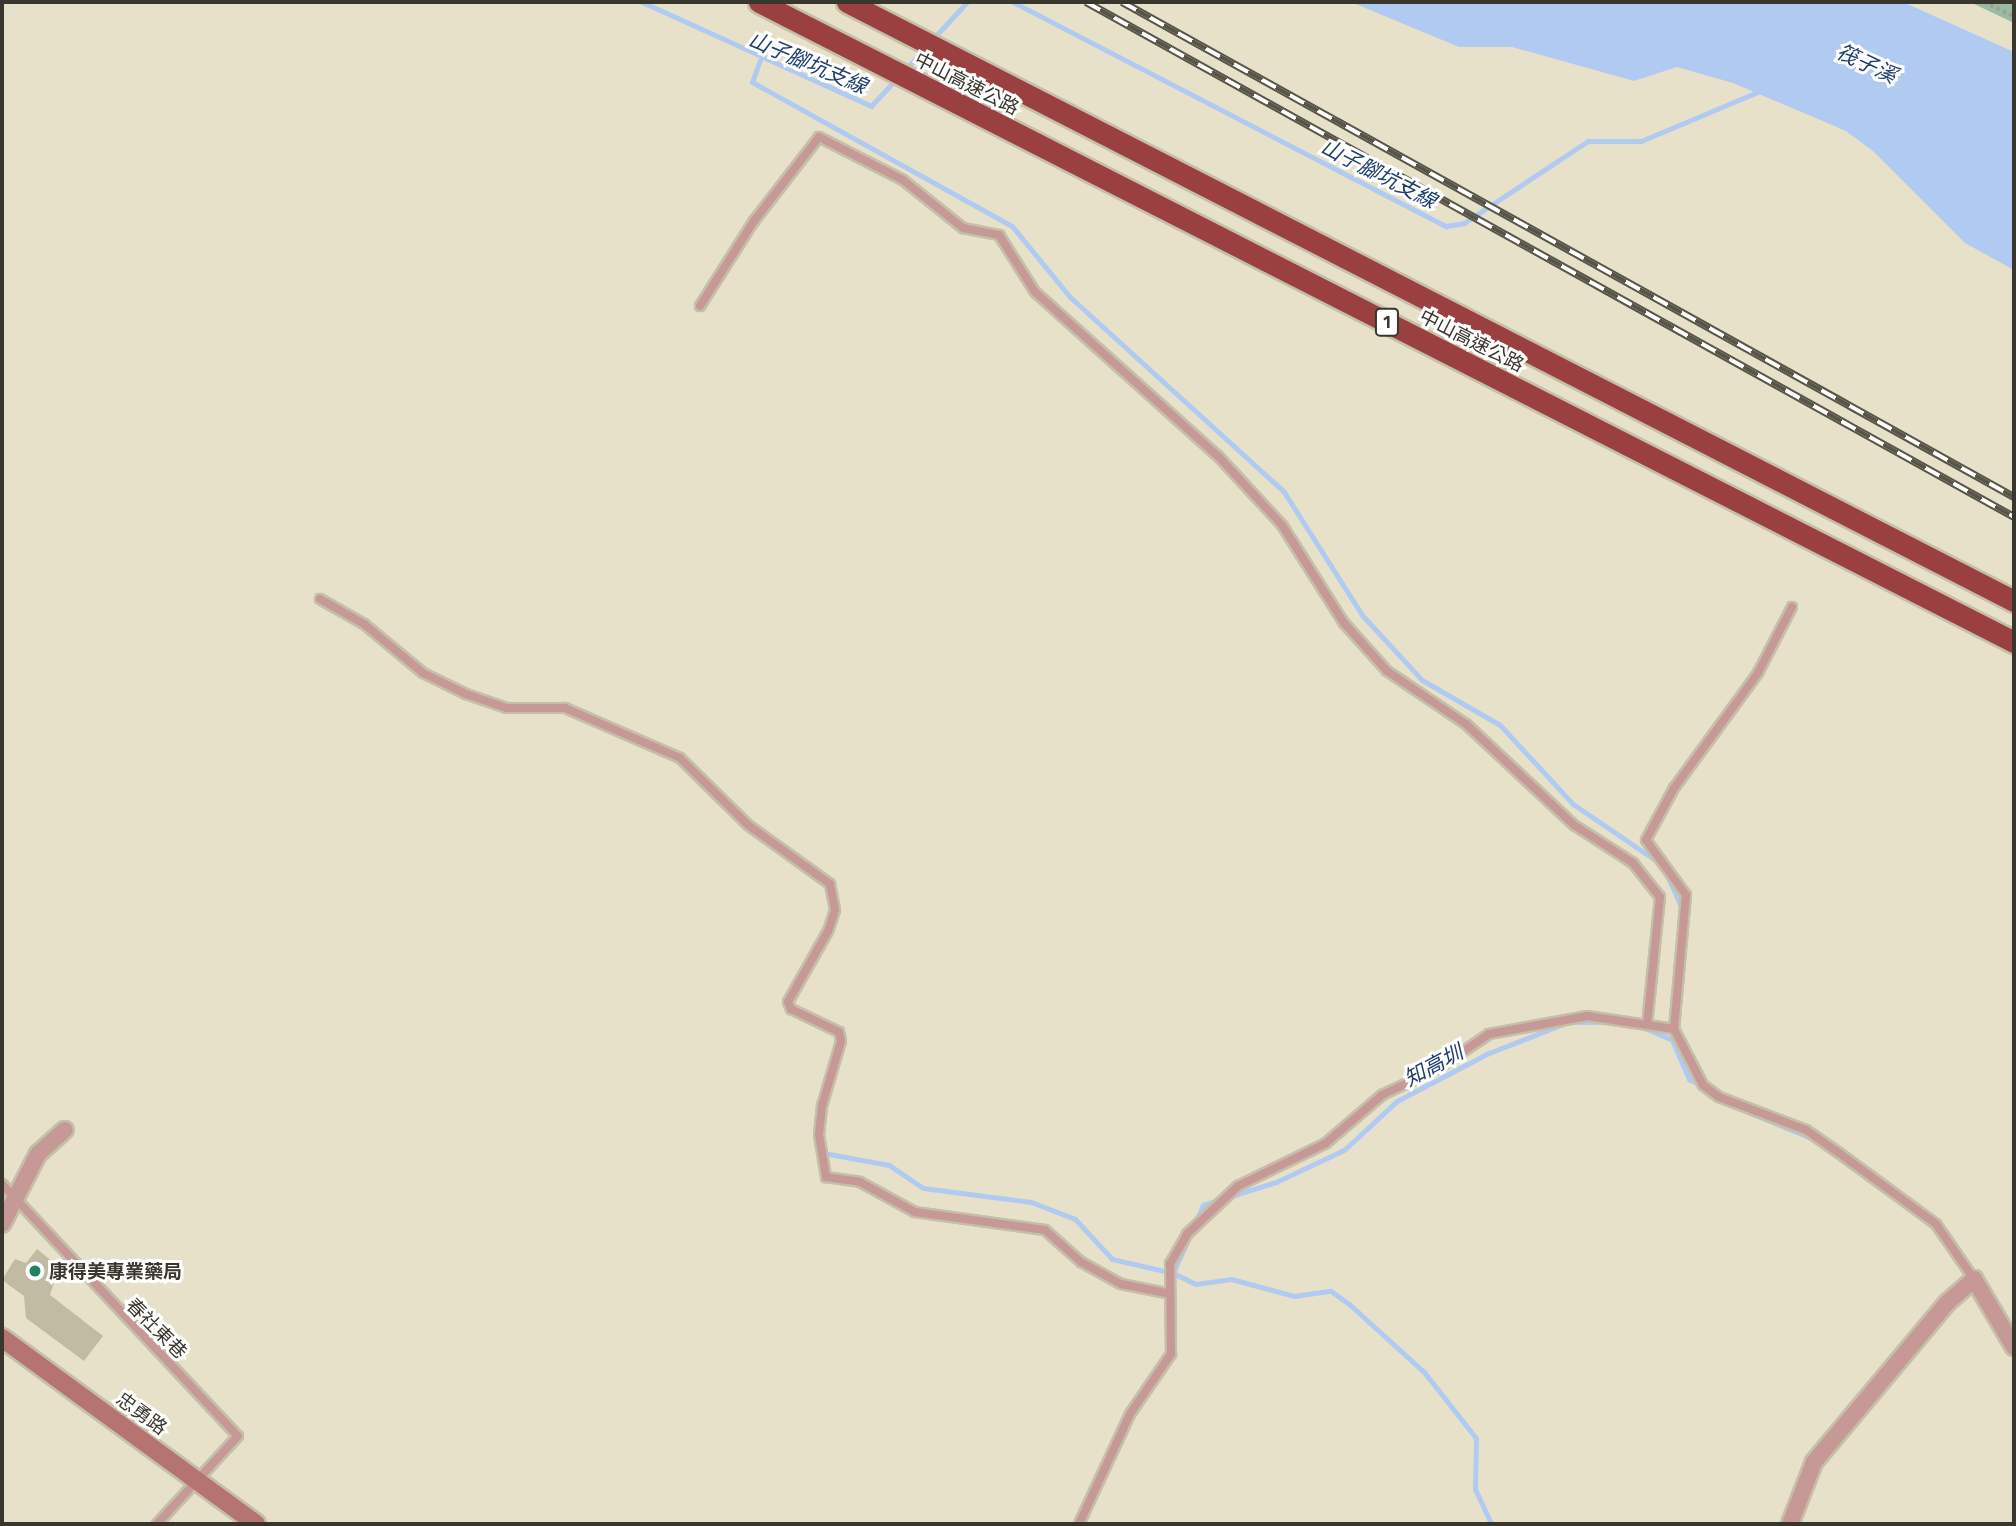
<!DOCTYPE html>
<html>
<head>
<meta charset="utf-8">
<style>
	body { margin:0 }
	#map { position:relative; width:2016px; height:1526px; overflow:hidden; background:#e8e1c9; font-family:"Titillium Web","Noto Sans TC",sans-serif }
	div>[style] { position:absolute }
	.green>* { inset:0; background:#98bba5 }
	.water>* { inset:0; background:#b0caf1 }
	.stream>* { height:5px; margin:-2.5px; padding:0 2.5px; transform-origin:2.5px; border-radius:2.5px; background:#b0caf1 }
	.building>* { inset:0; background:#c2bba4 }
	.path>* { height:3.5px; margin-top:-1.75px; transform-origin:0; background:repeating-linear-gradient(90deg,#a49e8c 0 3.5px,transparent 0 7px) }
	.roads { filter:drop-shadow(2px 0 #c5bfaa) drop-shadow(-2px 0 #c5bfaa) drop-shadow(0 2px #c5bfaa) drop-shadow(0 -2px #c5bfaa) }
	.service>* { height:8px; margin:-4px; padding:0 4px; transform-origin:4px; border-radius:4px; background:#c69896 }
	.minor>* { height:16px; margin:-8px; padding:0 8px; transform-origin:8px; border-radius:8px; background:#c69896 }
	.secondary>* { height:18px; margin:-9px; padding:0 9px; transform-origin:9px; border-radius:9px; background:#b57471 }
	.motorway>* { height:21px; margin:-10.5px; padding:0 10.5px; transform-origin:10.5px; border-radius:10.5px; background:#9a4041 }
	.rail>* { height:8px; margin-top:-4px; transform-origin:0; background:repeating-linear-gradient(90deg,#fff 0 16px,#575448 0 32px); box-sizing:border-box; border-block:2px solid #575448 }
	.dots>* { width:19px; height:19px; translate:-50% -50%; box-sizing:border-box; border:4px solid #fff; border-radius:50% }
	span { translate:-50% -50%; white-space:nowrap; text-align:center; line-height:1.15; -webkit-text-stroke:6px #fff; paint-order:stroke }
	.shield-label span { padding:2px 5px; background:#fff; border:2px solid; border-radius:5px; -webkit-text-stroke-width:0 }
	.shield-label { font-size:18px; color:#39362d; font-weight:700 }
	.street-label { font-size:19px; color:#39362d }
	.poi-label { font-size:19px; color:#39362d; font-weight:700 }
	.left { translate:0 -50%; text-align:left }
	.water-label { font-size:21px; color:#1e3e6e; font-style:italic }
	.frame { position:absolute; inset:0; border:4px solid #39362d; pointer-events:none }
</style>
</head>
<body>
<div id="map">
	<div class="green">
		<div style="clip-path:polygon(1970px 2px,2014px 2px,2014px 23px)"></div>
	</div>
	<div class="water">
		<div style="clip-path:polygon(1351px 2px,1903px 2px,2014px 52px,2014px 270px,1965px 243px,1874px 152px,1846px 131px,1733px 83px,1677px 67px,1634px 81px,1512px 47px,1459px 47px)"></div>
	</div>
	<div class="stream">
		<div style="left:642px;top:2px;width:252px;rotate:24.4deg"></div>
		<div style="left:871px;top:106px;width:38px;rotate:-47deg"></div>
		<div style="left:1013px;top:2px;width:488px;rotate:27.4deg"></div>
		<div style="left:1446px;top:226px;width:18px;rotate:-9deg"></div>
		<div style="left:1464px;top:223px;width:149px;rotate:-33.5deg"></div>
		<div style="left:1588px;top:141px;width:53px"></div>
		<div style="left:1641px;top:141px;width:129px;rotate:-22.8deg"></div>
		<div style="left:932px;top:40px;width:52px;rotate:-47.4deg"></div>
		<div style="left:760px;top:60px;width:23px;rotate:110deg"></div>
		<div style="left:752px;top:82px;width:297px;rotate:29deg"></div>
		<div style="left:1012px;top:226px;width:92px;rotate:50.8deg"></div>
		<div style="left:1070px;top:297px;width:290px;rotate:42.3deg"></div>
		<div style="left:1284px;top:492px;width:146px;rotate:57.6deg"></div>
		<div style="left:1362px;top:615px;width:88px;rotate:47.3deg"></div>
		<div style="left:1422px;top:680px;width:90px;rotate:30deg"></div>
		<div style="left:1500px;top:725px;width:108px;rotate:47.3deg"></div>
		<div style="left:1573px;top:804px;width:107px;rotate:34.3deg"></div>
		<div style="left:904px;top:71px;width:33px;rotate:-47deg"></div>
		<div style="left:1666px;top:873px;width:42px;rotate:65.9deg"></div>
		<div style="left:1642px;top:1027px;width:33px;rotate:23deg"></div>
		<div style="left:1672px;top:1040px;width:43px;rotate:66.4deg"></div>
		<div style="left:1689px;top:1079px;width:17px;rotate:28deg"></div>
		<div style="left:1736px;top:1107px;width:81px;rotate:22.5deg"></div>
		<div style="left:829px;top:1154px;width:61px;rotate:10.4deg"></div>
		<div style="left:889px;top:1165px;width:41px;rotate:34.1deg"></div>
		<div style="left:923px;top:1188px;width:109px;rotate:7.4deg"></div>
		<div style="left:1031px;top:1202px;width:47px;rotate:21.1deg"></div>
		<div style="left:1075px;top:1219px;width:54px;rotate:47.2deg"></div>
		<div style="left:1112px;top:1259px;width:63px;rotate:12.9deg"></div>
		<div style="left:1173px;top:1273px;width:37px;rotate:-66deg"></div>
		<div style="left:1195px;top:1223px;width:20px;rotate:-66deg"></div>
		<div style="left:1203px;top:1205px;width:77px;rotate:-17.5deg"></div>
		<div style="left:1276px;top:1182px;width:75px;rotate:-25.2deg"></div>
		<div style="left:1344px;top:1150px;width:72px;rotate:-42.8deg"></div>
		<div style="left:1397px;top:1101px;width:104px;rotate:-27.6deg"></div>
		<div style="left:1489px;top:1053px;width:85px;rotate:-21.4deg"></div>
		<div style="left:1568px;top:1022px;width:37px"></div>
		<div style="left:1173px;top:1273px;width:25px;rotate:26deg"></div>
		<div style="left:1196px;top:1284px;width:35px;rotate:-8deg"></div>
		<div style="left:1231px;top:1279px;width:65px;rotate:15.1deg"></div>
		<div style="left:1294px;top:1296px;width:37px;rotate:-8deg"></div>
		<div style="left:1331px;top:1291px;width:22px;rotate:36deg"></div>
		<div style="left:1349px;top:1304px;width:101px;rotate:42.2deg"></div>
		<div style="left:1424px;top:1372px;width:84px;rotate:51.8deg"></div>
		<div style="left:1476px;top:1438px;width:51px;rotate:91.1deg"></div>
		<div style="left:1475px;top:1489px;width:38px;rotate:65deg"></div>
	</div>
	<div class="building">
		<div style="clip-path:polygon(37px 1249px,59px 1267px,50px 1295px,103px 1336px,84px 1361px,26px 1318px,24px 1296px,2px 1280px,15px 1259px,26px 1263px)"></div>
	</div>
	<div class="path">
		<div style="left:1984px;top:2px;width:33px;rotate:25deg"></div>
	</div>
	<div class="roads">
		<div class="service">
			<div style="left:700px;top:306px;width:101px;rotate:-57.6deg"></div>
			<div style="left:754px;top:221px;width:106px;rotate:-52.3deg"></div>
			<div style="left:819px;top:137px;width:94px;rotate:27.1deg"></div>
			<div style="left:903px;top:180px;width:77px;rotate:38.7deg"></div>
			<div style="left:963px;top:228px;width:37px;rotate:11deg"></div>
			<div style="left:999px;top:235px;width:67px;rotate:57.7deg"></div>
			<div style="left:1035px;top:292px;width:246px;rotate:41.9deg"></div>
			<div style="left:1218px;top:456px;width:94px;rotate:47.2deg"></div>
			<div style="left:1282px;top:525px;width:116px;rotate:57.7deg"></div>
			<div style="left:1344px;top:623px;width:64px;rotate:48.1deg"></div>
			<div style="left:1387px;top:671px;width:95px;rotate:33.9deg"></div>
			<div style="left:1466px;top:724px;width:148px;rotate:43.1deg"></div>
			<div style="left:1574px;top:825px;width:70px;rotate:32.8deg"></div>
			<div style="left:1633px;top:863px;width:43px;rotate:51.5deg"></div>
			<div style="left:1660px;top:897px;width:128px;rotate:95.8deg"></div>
			<div style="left:320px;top:599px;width:51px;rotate:29.6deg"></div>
			<div style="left:364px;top:624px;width:77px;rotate:39.7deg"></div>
			<div style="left:423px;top:673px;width:48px;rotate:26deg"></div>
			<div style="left:466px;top:694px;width:43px;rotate:18.9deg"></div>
			<div style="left:507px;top:708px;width:58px"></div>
			<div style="left:565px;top:708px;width:125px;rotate:23.5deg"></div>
			<div style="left:680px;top:758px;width:95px;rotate:44.6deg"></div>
			<div style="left:748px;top:825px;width:101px;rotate:35.7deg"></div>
			<div style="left:830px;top:884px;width:26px;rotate:79deg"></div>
			<div style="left:835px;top:910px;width:22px;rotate:108deg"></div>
			<div style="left:828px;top:931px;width:81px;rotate:119.4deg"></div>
			<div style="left:788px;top:1002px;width:8px;rotate:67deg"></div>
			<div style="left:791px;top:1009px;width:53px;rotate:25.6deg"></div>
			<div style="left:839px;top:1032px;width:9px;rotate:77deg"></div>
			<div style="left:841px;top:1041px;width:68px;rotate:106.3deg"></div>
			<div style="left:822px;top:1106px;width:29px;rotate:96deg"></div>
			<div style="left:819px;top:1135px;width:43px;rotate:80.5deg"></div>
			<div style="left:826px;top:1177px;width:34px;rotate:8deg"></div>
			<div style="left:860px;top:1182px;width:63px;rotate:28.6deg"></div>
			<div style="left:915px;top:1212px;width:131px;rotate:7.9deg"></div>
			<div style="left:1045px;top:1230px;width:48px;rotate:41.6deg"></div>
			<div style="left:1081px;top:1262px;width:46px;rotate:28.8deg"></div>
			<div style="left:1121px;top:1284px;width:46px;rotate:11.3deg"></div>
			<div style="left:1792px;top:607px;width:74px;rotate:117.3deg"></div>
			<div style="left:1758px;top:673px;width:142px;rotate:126.1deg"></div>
			<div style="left:1674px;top:788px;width:59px;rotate:118.3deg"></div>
			<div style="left:1646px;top:840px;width:68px;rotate:54deg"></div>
			<div style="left:1686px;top:895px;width:135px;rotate:95.1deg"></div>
			<div style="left:1674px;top:1029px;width:63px;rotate:62.6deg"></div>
			<div style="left:1703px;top:1085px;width:20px;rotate:37deg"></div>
			<div style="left:1719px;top:1097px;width:93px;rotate:20.8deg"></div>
			<div style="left:1806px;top:1130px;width:40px;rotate:34.9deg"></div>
			<div style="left:1839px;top:1153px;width:120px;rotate:36.2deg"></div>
			<div style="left:1936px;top:1224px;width:67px;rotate:55.4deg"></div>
			<div style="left:2px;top:1184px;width:345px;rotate:46.9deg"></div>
			<div style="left:238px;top:1436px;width:120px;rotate:132.6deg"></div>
			<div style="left:1079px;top:1524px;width:121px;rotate:-65.1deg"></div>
			<div style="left:1130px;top:1414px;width:73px;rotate:-55.7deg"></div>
			<div style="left:1171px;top:1354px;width:90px;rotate:-90.6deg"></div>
			<div style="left:1170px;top:1264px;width:34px;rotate:-60deg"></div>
			<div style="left:1187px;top:1234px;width:70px;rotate:-43.3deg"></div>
			<div style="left:1238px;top:1186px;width:98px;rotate:-26deg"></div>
			<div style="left:1326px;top:1143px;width:74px;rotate:-40.6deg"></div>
			<div style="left:1382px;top:1095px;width:61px;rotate:-25.3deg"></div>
			<div style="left:1437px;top:1069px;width:63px;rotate:-33.9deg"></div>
			<div style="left:1489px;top:1034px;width:100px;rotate:-10.4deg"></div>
			<div style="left:1587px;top:1016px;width:88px;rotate:8.5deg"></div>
		</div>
		<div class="minor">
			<div style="left:2px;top:1224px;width:79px;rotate:-62.8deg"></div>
			<div style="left:38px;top:1154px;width:36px;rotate:-42deg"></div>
			<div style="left:1790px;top:1524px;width:66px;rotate:-68.8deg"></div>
			<div style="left:1814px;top:1462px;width:209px;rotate:-50.1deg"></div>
			<div style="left:1948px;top:1302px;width:35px;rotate:-41deg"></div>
			<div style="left:1974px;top:1279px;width:79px;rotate:59.5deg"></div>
		</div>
		<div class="secondary">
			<div style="left:2px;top:1338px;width:315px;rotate:36.2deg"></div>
		</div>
		<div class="motorway">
			<div style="left:759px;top:2px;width:1409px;rotate:27.02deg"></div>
			<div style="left:847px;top:2px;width:1312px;rotate:27.17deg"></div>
		</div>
	</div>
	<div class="rail">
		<div style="left:1086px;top:2px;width:1061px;rotate:29.03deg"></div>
		<div style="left:1122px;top:2px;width:1020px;rotate:29.03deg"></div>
	</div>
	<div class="dots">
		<div style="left:35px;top:1271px;background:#1d845e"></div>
	</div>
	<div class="shield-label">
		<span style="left:1387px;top:322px">1</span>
	</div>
	<div class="street-label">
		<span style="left:967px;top:83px;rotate:27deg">中山高速公路</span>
		<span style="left:1472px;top:340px;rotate:27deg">中山高速公路</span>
		<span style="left:157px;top:1328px;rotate:45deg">春社東巷</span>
		<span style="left:142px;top:1413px;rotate:36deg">忠勇路</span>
	</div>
	<div class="poi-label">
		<span class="left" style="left:49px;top:1271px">康得美專業藥局</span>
	</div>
	<div class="water-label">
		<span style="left:808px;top:62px;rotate:23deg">山子腳坑支線</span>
		<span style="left:1867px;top:63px;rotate:25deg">筏子溪</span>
		<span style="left:1379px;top:173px;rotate:27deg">山子腳坑支線</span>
		<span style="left:1433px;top:1065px;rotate:-28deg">知高圳</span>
	</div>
	<div class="frame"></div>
</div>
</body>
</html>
